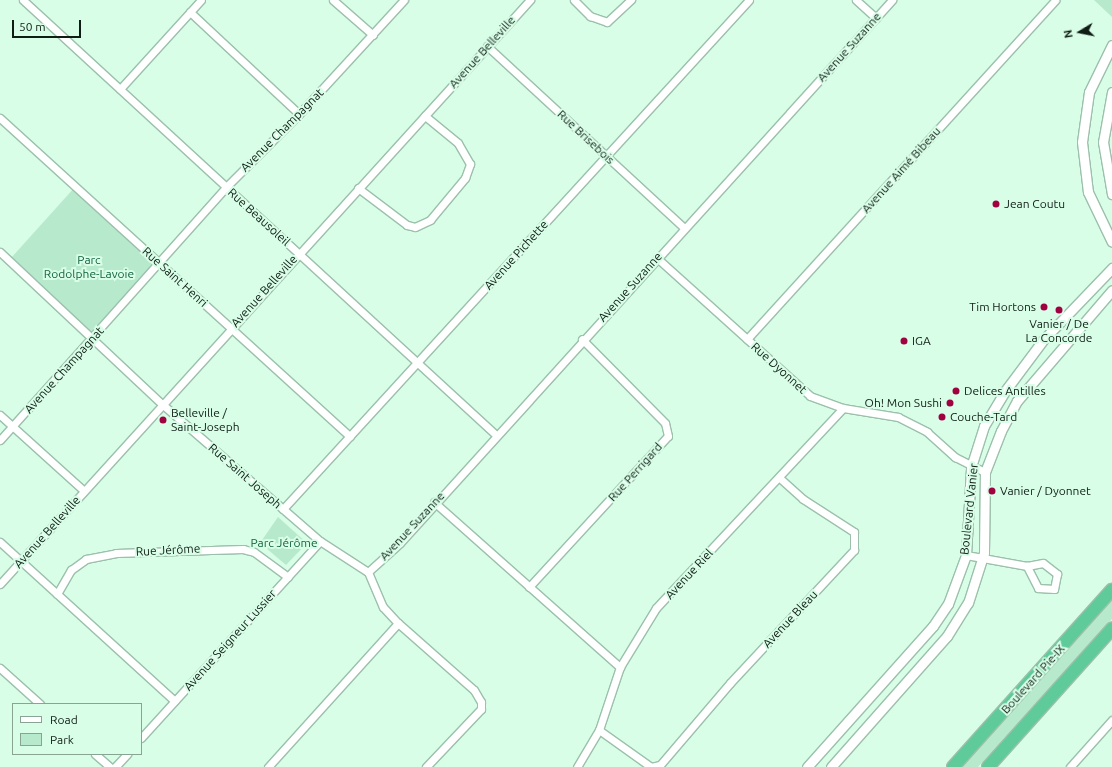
<!DOCTYPE html>
<html>
<head>
<meta charset="utf-8">
<style>
	body { margin:0 }
	#map { position:relative; width:1112px; height:767px; overflow:hidden; background:#d8fee7; font-family:Ubuntu,sans-serif }
	div>[style] { position:absolute }
	.green>* { inset:0; background:#b7eacc; transform-origin:0 0 }
	.roads { filter:drop-shadow(1px 0 #9cc0ab) drop-shadow(-1px 0 #9cc0ab) drop-shadow(0 1px #9cc0ab) drop-shadow(0 -1px #9cc0ab) }
	.minor>* { height:7px; margin:-3.5px; padding:0 3.5px; transform-origin:3.5px; border-radius:3.5px; background:#fff }
	.tertiary>* { height:9px; margin:-4.5px; padding:0 4.5px; transform-origin:4.5px; border-radius:4.5px; background:#fff }
	.trunk>* { height:12px; margin:-6px; padding:0 6px; transform-origin:6px; border-radius:6px; background:#5fca9a }
	.dots>* { width:11px; height:11px; translate:-50% -50%; box-sizing:border-box; border:2px solid #d8fee7; border-radius:50% }
	span { translate:-50% -50%; white-space:nowrap; text-align:center; line-height:1.15; -webkit-text-stroke:4px #d8fee7; paint-order:stroke }
	.street-label { font-size:12px; color:#0f1d15 }
	.poi-label { font-size:12px; color:#0f1d15 }
	.left { translate:0 -50%; text-align:left }
	.right { translate:-100% -50%; text-align:right }
	.park-label { font-size:12px; color:#146340 }
	.legend { position:absolute; left:12px; top:703px; width:130px; height:52px; box-sizing:border-box; background:#d8fee7; border:1px solid #88a493; margin:0; padding:5px 7px; list-style:none; font-size:12px; color:#0f1d15 }
	.legend li { display:flex; align-items:center; gap:8px; height:20px }
	.legend b { width:20px; border:1px solid #88a493 }
	.north { position:absolute; left:1060px; top:12px; width:40px; height:40px; -webkit-text-stroke:3px #d8fee7; paint-order:stroke; rotate:260deg; font-size:11px; font-weight:700; line-height:16px; text-align:center; color:#0f1d15 }
	.north::after { content:''; display:block; margin:auto; width:14px; height:18px; background:#0f1d15; clip-path:polygon(50% 0,100% 100%,50% 72%,0 100%) }
	.scale { position:absolute; left:12px; top:20px; width:69px; height:18px; box-sizing:border-box; border:2px solid #0f1d15; border-top:0; padding-left:5px; font-size:12px; line-height:14px; white-space:nowrap; color:#0f1d15; -webkit-text-stroke:3px #d8fee7; paint-order:stroke }
</style>
</head>
<body>
<div id="map">
	<div class="green">
		<div style="clip-path:polygon(1094px 0,1112px 0,1112px 17px)"></div>
		<div style="left:75px;top:187px;width:113px;height:99px;rotate:42deg"></div>
		<div style="clip-path:polygon(278px 517px,307px 543px,286px 565px,260px 543px)"></div>
		<div style="clip-path:polygon(1112px 600px,1112px 619px,1091px 642px,978px 767px,961px 767px)"></div>
	</div>
	<div class="roads">
		<div class="minor">
			<div style="left:23px;top:0;width:643px;rotate:42.6deg"></div>
			<div style="left:333px;top:0;width:53px;rotate:41.2deg"></div>
			<div style="left:574px;top:0;width:23px;rotate:45deg"></div>
			<div style="left:590px;top:16px;width:18px;rotate:19deg"></div>
			<div style="left:607px;top:22px;width:33px;rotate:-43deg"></div>
			<div style="left:856px;top:0;width:27px;rotate:42deg"></div>
			<div style="left:190px;top:12px;width:149px;rotate:43.1deg"></div>
			<div style="left:487px;top:46px;width:268px;rotate:42.7deg"></div>
			<div style="left:120px;top:89px;width:120px;rotate:-47.7deg"></div>
			<div style="left:0;top:118px;width:473px;rotate:42.3deg"></div>
			<div style="left:358px;top:188px;width:61px;rotate:37.1deg"></div>
			<div style="left:407px;top:225px;width:8px;rotate:14deg"></div>
			<div style="left:415px;top:227px;width:17px;rotate:-25deg"></div>
			<div style="left:430px;top:220px;width:55px;rotate:-50.2deg"></div>
			<div style="left:465px;top:178px;width:15px;rotate:-70deg"></div>
			<div style="left:470px;top:164px;width:24px;rotate:-120deg"></div>
			<div style="left:458px;top:143px;width:43px;rotate:-140.7deg"></div>
			<div style="left:0;top:252px;width:222px;rotate:43.2deg"></div>
			<div style="left:162px;top:404px;width:160px;rotate:41deg"></div>
			<div style="left:283px;top:509px;width:49px;rotate:40.9deg"></div>
			<div style="left:320px;top:541px;width:57px;rotate:32.9deg"></div>
			<div style="left:368px;top:572px;width:38px;rotate:67deg"></div>
			<div style="left:383px;top:607px;width:22px;rotate:47deg"></div>
			<div style="left:398px;top:623px;width:101px;rotate:41.4deg"></div>
			<div style="left:474px;top:690px;width:14px;rotate:60deg"></div>
			<div style="left:481px;top:702px;width:7px;rotate:90deg"></div>
			<div style="left:481px;top:709px;width:80px;rotate:133.5deg"></div>
			<div style="left:657px;top:258px;width:206px;rotate:42deg"></div>
			<div style="left:810px;top:396px;width:35px;rotate:20deg"></div>
			<div style="left:843px;top:408px;width:56px;rotate:9.3deg"></div>
			<div style="left:898px;top:417px;width:33px;rotate:27deg"></div>
			<div style="left:927px;top:432px;width:38px;rotate:42deg"></div>
			<div style="left:955px;top:457px;width:34px;rotate:27deg"></div>
			<div style="left:747px;top:339px;width:458px;rotate:-47.7deg"></div>
			<div style="left:0;top:415px;width:113px;rotate:42.1deg"></div>
			<div style="left:0;top:440px;width:339px;rotate:-48.2deg"></div>
			<div style="left:226px;top:187px;width:103px;rotate:-45deg"></div>
			<div style="left:299px;top:114px;width:155px;rotate:-47.4deg"></div>
			<div style="left:434px;top:502px;width:249px;rotate:41.6deg"></div>
			<div style="left:283px;top:509px;width:690px;rotate:-47.53deg"></div>
			<div style="left:0;top:542px;width:236px;rotate:42.3deg"></div>
			<div style="left:966px;top:555px;width:62px;rotate:10.2deg"></div>
			<div style="left:1027px;top:566px;width:16px;rotate:-11deg"></div>
			<div style="left:1043px;top:563px;width:18px;rotate:38deg"></div>
			<div style="left:1057px;top:574px;width:15px;rotate:101deg"></div>
			<div style="left:1054px;top:589px;width:16px;rotate:-176deg"></div>
			<div style="left:1038px;top:588px;width:25px;rotate:-117deg"></div>
			<div style="left:368px;top:572px;width:43px;rotate:-42.2deg"></div>
			<div style="left:400px;top:543px;width:733px;rotate:-47.82deg"></div>
			<div style="left:0;top:584px;width:789px;rotate:-47.78deg"></div>
			<div style="left:529px;top:587px;width:205px;rotate:-47.4deg"></div>
			<div style="left:668px;top:436px;width:13px;rotate:-103deg"></div>
			<div style="left:665px;top:423px;width:118px;rotate:-134.7deg"></div>
			<div style="left:57px;top:594px;width:28px;rotate:-60deg"></div>
			<div style="left:71px;top:570px;width:19px;rotate:-36deg"></div>
			<div style="left:86px;top:559px;width:31px;rotate:-11deg"></div>
			<div style="left:116px;top:553px;width:127px;rotate:-1.8deg"></div>
			<div style="left:243px;top:549px;width:11px;rotate:15deg"></div>
			<div style="left:254px;top:552px;width:42px;rotate:36.3deg"></div>
			<div style="left:0;top:668px;width:54px;rotate:42deg"></div>
			<div style="left:599px;top:730px;width:64px;rotate:35.4deg"></div>
			<div style="left:141px;top:738px;width:266px;rotate:-47.7deg"></div>
			<div style="left:95px;top:754px;width:20px;rotate:41deg"></div>
			<div style="left:115px;top:767px;width:18px;rotate:-47deg"></div>
			<div style="left:268px;top:767px;width:194px;rotate:-47.9deg"></div>
			<div style="left:577px;top:767px;width:43px;rotate:-59.3deg"></div>
			<div style="left:599px;top:730px;width:66px;rotate:-71.6deg"></div>
			<div style="left:620px;top:667px;width:69px;rotate:-58.6deg"></div>
			<div style="left:656px;top:608px;width:274px;rotate:-46.9deg"></div>
			<div style="left:651px;top:767px;width:9px;rotate:-13deg"></div>
			<div style="left:660px;top:765px;width:108px;rotate:-49.5deg"></div>
			<div style="left:730px;top:683px;width:182px;rotate:-47deg"></div>
			<div style="left:854px;top:550px;width:18px;rotate:-90deg"></div>
			<div style="left:854px;top:532px;width:61px;rotate:-147.1deg"></div>
			<div style="left:803px;top:499px;width:31px;rotate:-138deg"></div>
			<div style="left:1070px;top:767px;width:63px;rotate:-48.2deg"></div>
		</div>
		<div class="tertiary">
			<div style="left:1112px;top:45px;width:52px;rotate:116.1deg"></div>
			<div style="left:1089px;top:92px;width:50px;rotate:98deg"></div>
			<div style="left:1082px;top:142px;width:50px;rotate:83.2deg"></div>
			<div style="left:1088px;top:192px;width:55px;rotate:64.4deg"></div>
			<div style="left:1112px;top:92px;width:51px;rotate:100.2deg"></div>
			<div style="left:1103px;top:142px;width:53px;rotate:80.2deg"></div>
			<div style="left:807px;top:767px;width:189px;rotate:-48.2deg"></div>
			<div style="left:933px;top:626px;width:27px;rotate:-56deg"></div>
			<div style="left:948px;top:604px;width:52px;rotate:-69.8deg"></div>
			<div style="left:966px;top:555px;width:88px;rotate:-86.7deg"></div>
			<div style="left:971px;top:467px;width:43px;rotate:-72.4deg"></div>
			<div style="left:984px;top:426px;width:41px;rotate:-59deg"></div>
			<div style="left:1005px;top:391px;width:64px;rotate:-53.3deg"></div>
			<div style="left:1043px;top:340px;width:100px;rotate:-46.2deg"></div>
			<div style="left:831px;top:767px;width:175px;rotate:-48.5deg"></div>
			<div style="left:947px;top:636px;width:39px;rotate:-58deg"></div>
			<div style="left:968px;top:603px;width:52px;rotate:-72.3deg"></div>
			<div style="left:984px;top:553px;width:81px;rotate:-89.3deg"></div>
			<div style="left:985px;top:472px;width:44px;rotate:-68.7deg"></div>
			<div style="left:1001px;top:431px;width:34px;rotate:-62deg"></div>
			<div style="left:1017px;top:401px;width:146px;rotate:-49.4deg"></div>
		</div>
		<div class="trunk">
			<div style="left:953px;top:767px;width:238px;rotate:-48.1deg"></div>
			<div style="left:988px;top:767px;width:186px;rotate:-48.1deg"></div>
		</div>
	</div>
	<div class="dots">
		<div style="left:996px;top:204px;background:#a00241"></div>
		<div style="left:1044px;top:307px;background:#a00241"></div>
		<div style="left:1059px;top:310px;background:#a00241"></div>
		<div style="left:904px;top:341px;background:#a00241"></div>
		<div style="left:956px;top:391px;background:#a00241"></div>
		<div style="left:950px;top:403px;background:#a00241"></div>
		<div style="left:942px;top:417px;background:#a00241"></div>
		<div style="left:163px;top:420px;background:#a00241"></div>
		<div style="left:992px;top:491px;background:#a00241"></div>
	</div>
	<div class="street-label">
		<span style="left:849px;top:47px;rotate:-48deg">Avenue Suzanne</span>
		<span style="left:482px;top:52px;rotate:-48deg">Avenue Belleville</span>
		<span style="left:282px;top:130px;rotate:-45deg">Avenue Champagnat</span>
		<span style="left:586px;top:137px;rotate:43deg">Rue Brisebois</span>
		<span style="left:901px;top:170px;rotate:-48deg">Avenue Aimé Bibeau</span>
		<span style="left:259px;top:217px;rotate:42deg">Rue Beausoleil</span>
		<span style="left:516px;top:255px;rotate:-48deg">Avenue Pichette</span>
		<span style="left:175px;top:277px;rotate:42deg">Rue Saint Henri</span>
		<span style="left:630px;top:287px;rotate:-48deg">Avenue Suzanne</span>
		<span style="left:264px;top:291px;rotate:-48deg">Avenue Belleville</span>
		<span style="left:779px;top:368px;rotate:42deg">Rue Dyonnet</span>
		<span style="left:64px;top:370px;rotate:-48deg">Avenue Champagnat</span>
		<span style="left:635px;top:472px;rotate:-48deg">Rue Perrigard</span>
		<span style="left:245px;top:476px;rotate:41deg">Rue Saint Joseph</span>
		<span style="left:969px;top:509px;rotate:-84deg">Boulevard Vanier</span>
		<span style="left:412px;top:526px;rotate:-47deg">Avenue Suzanne</span>
		<span style="left:47px;top:532px;rotate:-48deg">Avenue Belleville</span>
		<span style="left:168px;top:550px;rotate:-3deg">Rue Jérôme</span>
		<span style="left:689px;top:574px;rotate:-47deg">Avenue Riel</span>
		<span style="left:790px;top:619px;rotate:-47deg">Avenue Bleau</span>
		<span style="left:230px;top:640px;rotate:-48deg">Avenue Seigneur Lussier</span>
		<span style="left:1033px;top:679px;rotate:-48deg">Boulevard Pie-IX</span>
	</div>
	<div class="poi-label">
		<span class="left" style="left:1004px;top:204px">Jean Coutu</span>
		<span class="right" style="left:1036px;top:307px">Tim Hortons</span>
		<span style="left:1059px;top:331px">Vanier / De<br>La Concorde</span>
		<span class="left" style="left:912px;top:341px">IGA</span>
		<span class="left" style="left:964px;top:391px">Delices Antilles</span>
		<span class="right" style="left:942px;top:403px">Oh! Mon Sushi</span>
		<span class="left" style="left:171px;top:420px">Belleville /<br>Saint-Joseph</span>
		<span class="left" style="left:950px;top:417px">Couche-Tard</span>
		<span class="left" style="left:1000px;top:491px">Vanier / Dyonnet</span>
	</div>
	<div class="park-label">
		<span style="left:89px;top:267px">Parc<br>Rodolphe-Lavoie</span>
		<span style="left:284px;top:543px">Parc Jérôme</span>
	</div>
	<ul class="legend">
	<li><b style="height:5px;background:#fff"></b>Road</li>
	<li><b style="height:11px;background:#b7eacc"></b>Park</li>
	</ul>
	<div class="north">N</div>
	<div class="scale">50 m</div>
</div>
</body>
</html>
